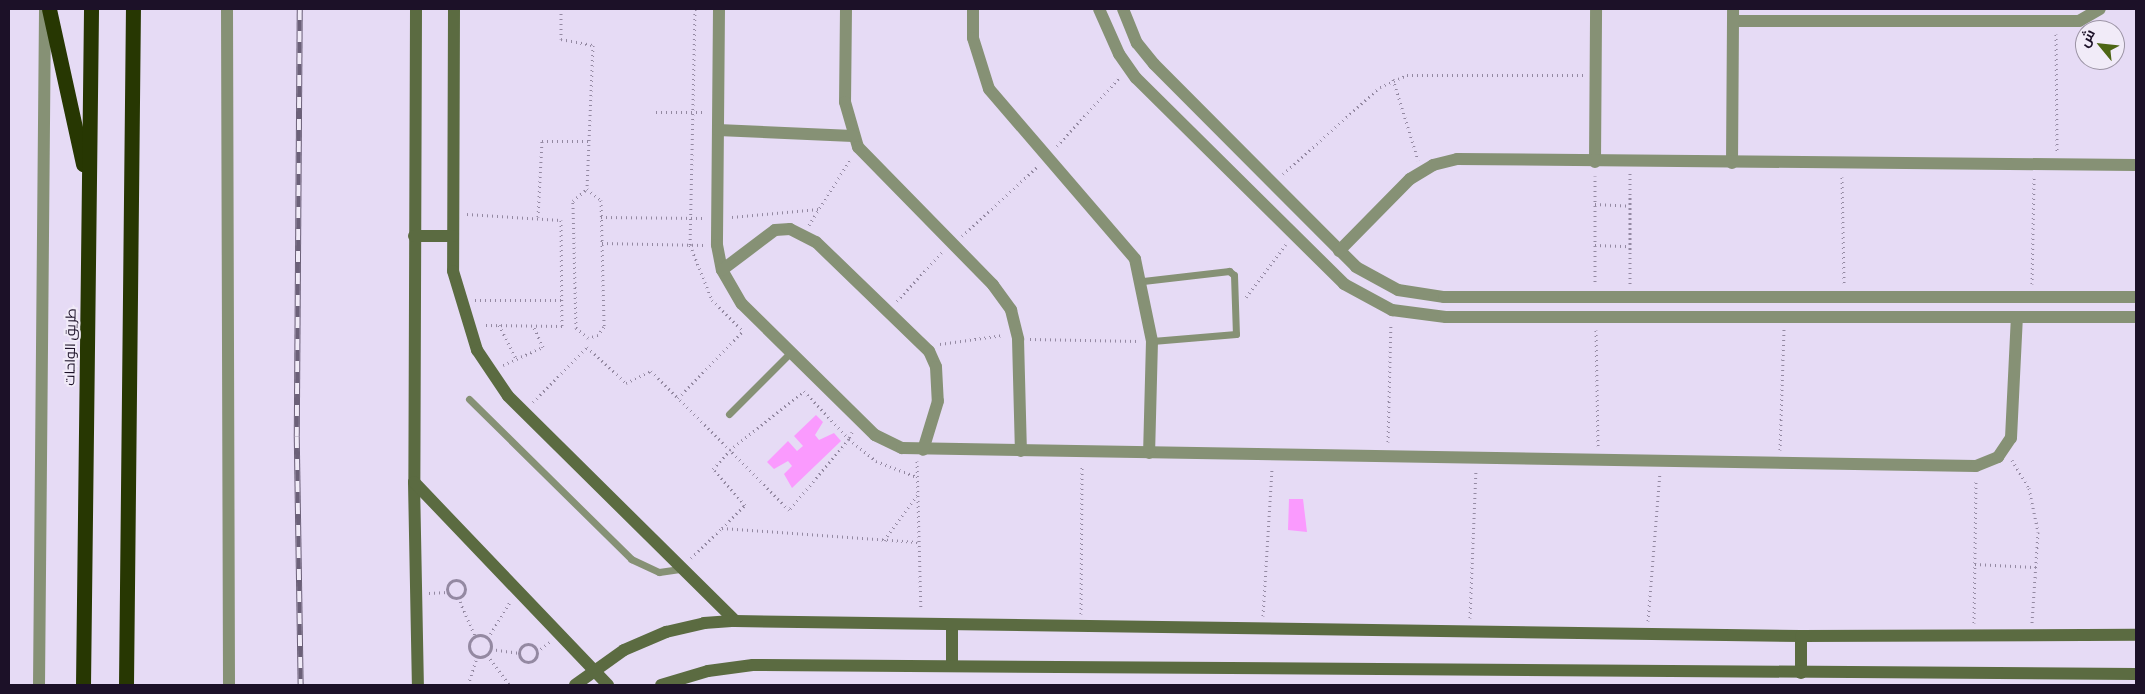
<!DOCTYPE html>
<html>
<head>
<meta charset="utf-8">
<style>
	body { margin:0 }
	#map { position:relative; width:2145px; height:694px; overflow:hidden; background:#e6dbf5; font-family:"Source Sans 3",Cairo,sans-serif }
	div>[style] { position:absolute }
	.building>* { inset:0; background:#fa9afe }
	.path>* { height:3px; margin-top:-1.5px; transform-origin:0; background:repeating-linear-gradient(90deg,#9489a2 0 1px,transparent 0 5px) }
	.path>.ring { margin:-1.5px; padding:0; box-sizing:content-box; background:none; border:3px solid #9489a2; border-radius:50% }
	.lane>* { height:7px; margin:-3.5px; padding:0 3.5px; transform-origin:3.5px; border-radius:3.5px; background:#869175 }
	.street>* { height:12px; margin:-6px; padding:0 6px; transform-origin:6px; border-radius:6px; background:#869175 }
	.secondary>* { height:12px; margin:-6px; padding:0 6px; transform-origin:6px; border-radius:6px; background:#5b6b41 }
	.highway>* { height:15px; margin:-7.5px; padding:0 7.5px; transform-origin:7.5px; border-radius:7.5px; background:#273702 }
	.rail>* { height:5.5px; margin-top:-2.75px; transform-origin:0; background:repeating-linear-gradient(90deg,#f1ebf8 0 11px,#6b6078 0 22px); box-sizing:border-box; border-block:1px solid #6b6078 }
	span { translate:-50% -50%; white-space:nowrap; text-align:center; line-height:1.15; -webkit-text-stroke:4px #f1ebf8; paint-order:stroke }
	.street-label { font-size:14px; color:#1c1128 }
	.frame { position:absolute; inset:0; border:10px solid #1c1128; pointer-events:none }
	.north { position:absolute; left:2075px; top:20px; width:50px; height:50px; box-sizing:border-box; background:#f1ebf8; border:1px solid #9c94a5; border-radius:50%; rotate:298deg; font-size:14px; font-weight:700; line-height:20px; text-align:center; color:#1c1128 }
	.north::after { content:''; display:block; margin:auto; width:18px; height:22px; background:#4d6515; clip-path:polygon(50% 0,100% 100%,50% 72%,0 100%) }
</style>
</head>
<body>
<div id="map">
	<div class="building">
		<div style="clip-path:polygon(816px 415px,823px 422px,815px 435px,819px 440px,834px 433px,841px 441px,792px 488px,784px 474px,792px 466px,788px 461px,774px 469px,767px 462px,788px 441px,797px 451px,803px 446px,794px 436px)"></div>
		<div style="clip-path:polygon(1289px 499px,1303px 499px,1307px 532px,1288px 530px)"></div>
	</div>
	<div class="path">
		<div style="left:561px;top:9px;width:30px;rotate:90deg"></div>
		<div style="left:561px;top:39px;width:33px;rotate:11deg"></div>
		<div style="left:593px;top:45px;width:144px;rotate:92.4deg"></div>
		<div style="left:695px;top:9px;width:236px;rotate:91.2deg"></div>
		<div style="left:690px;top:245px;width:59px;rotate:68.2deg"></div>
		<div style="left:712px;top:300px;width:44px;rotate:45deg"></div>
		<div style="left:2056px;top:34px;width:117px;rotate:89.5deg"></div>
		<div style="left:1393px;top:79px;width:85px;rotate:72.8deg"></div>
		<div style="left:656px;top:112px;width:49px"></div>
		<div style="left:1057px;top:146px;width:93px;rotate:-47.6deg"></div>
		<div style="left:1630px;top:173px;width:111px;rotate:90deg"></div>
		<div style="left:1283px;top:174px;width:130px;rotate:-41.9deg"></div>
		<div style="left:1380px;top:87px;width:30px;rotate:-24deg"></div>
		<div style="left:1407px;top:75px;width:176px"></div>
		<div style="left:1595px;top:176px;width:108px;rotate:90deg"></div>
		<div style="left:1842px;top:177px;width:106px;rotate:88.9deg"></div>
		<div style="left:587px;top:189px;width:18px;rotate:38deg"></div>
		<div style="left:601px;top:200px;width:127px;rotate:88.6deg"></div>
		<div style="left:604px;top:327px;width:10px;rotate:127deg"></div>
		<div style="left:598px;top:335px;width:10px;rotate:163deg"></div>
		<div style="left:588px;top:338px;width:16px;rotate:-140deg"></div>
		<div style="left:576px;top:328px;width:127px;rotate:-91.4deg"></div>
		<div style="left:573px;top:201px;width:18px;rotate:-41deg"></div>
		<div style="left:1595px;top:204px;width:35px;rotate:3deg"></div>
		<div style="left:467px;top:214px;width:94px;rotate:3.7deg"></div>
		<div style="left:561px;top:220px;width:106px;rotate:89.5deg"></div>
		<div style="left:562px;top:326px;width:78px;rotate:-179.3deg"></div>
		<div style="left:538px;top:217px;width:76px;rotate:-87deg"></div>
		<div style="left:542px;top:141px;width:46px"></div>
		<div style="left:601px;top:217px;width:102px;rotate:0.6deg"></div>
		<div style="left:732px;top:217px;width:87px;rotate:-5.3deg"></div>
		<div style="left:809px;top:225px;width:79px;rotate:-57.9deg"></div>
		<div style="left:962px;top:236px;width:102px;rotate:-42.6deg"></div>
		<div style="left:602px;top:243px;width:102px;rotate:1.1deg"></div>
		<div style="left:1595px;top:245px;width:35px;rotate:2deg"></div>
		<div style="left:2032px;top:284px;width:106px;rotate:-88.9deg"></div>
		<div style="left:1246px;top:297px;width:66px;rotate:-53deg"></div>
		<div style="left:475px;top:300px;width:87px"></div>
		<div style="left:897px;top:301px;width:67px;rotate:-47.4deg"></div>
		<div style="left:499px;top:325px;width:38px;rotate:63deg"></div>
		<div style="left:1596px;top:330px;width:116px;rotate:89deg"></div>
		<div style="left:1030px;top:339px;width:109px;rotate:1.1deg"></div>
		<div style="left:940px;top:344px;width:64px;rotate:-8.1deg"></div>
		<div style="left:503px;top:365px;width:44px;rotate:-24.2deg"></div>
		<div style="left:543px;top:347px;width:23px;rotate:-115deg"></div>
		<div style="left:533px;top:402px;width:77px;rotate:-45.5deg"></div>
		<div style="left:587px;top:347px;width:53px;rotate:42.7deg"></div>
		<div style="left:626px;top:383px;width:28px;rotate:-26deg"></div>
		<div style="left:651px;top:371px;width:38px;rotate:45deg"></div>
		<div style="left:852px;top:432px;width:8px;rotate:113deg"></div>
		<div style="left:849px;top:439px;width:93px;rotate:130.2deg"></div>
		<div style="left:789px;top:510px;width:84px;rotate:-134.5deg"></div>
		<div style="left:730px;top:450px;width:95px;rotate:-38.6deg"></div>
		<div style="left:804px;top:391px;width:66px;rotate:46.8deg"></div>
		<div style="left:849px;top:439px;width:35px;rotate:39deg"></div>
		<div style="left:876px;top:461px;width:44px;rotate:21.3deg"></div>
		<div style="left:1388px;top:442px;width:119px;rotate:-88.6deg"></div>
		<div style="left:1780px;top:450px;width:121px;rotate:-88.1deg"></div>
		<div style="left:2012px;top:460px;width:33px;rotate:59deg"></div>
		<div style="left:2029px;top:488px;width:45px;rotate:78.4deg"></div>
		<div style="left:2038px;top:532px;width:91px;rotate:93.8deg"></div>
		<div style="left:917px;top:461px;width:148px;rotate:88.5deg"></div>
		<div style="left:722px;top:528px;width:33px;rotate:-45deg"></div>
		<div style="left:745px;top:505px;width:48px;rotate:-131.6deg"></div>
		<div style="left:713px;top:469px;width:25px;rotate:-48deg"></div>
		<div style="left:730px;top:450px;width:74px;rotate:-135deg"></div>
		<div style="left:678px;top:398px;width:93px;rotate:-45.9deg"></div>
		<div style="left:884px;top:540px;width:56px;rotate:-53.7deg"></div>
		<div style="left:691px;top:558px;width:43px;rotate:-44.1deg"></div>
		<div style="left:722px;top:528px;width:196px;rotate:4.1deg"></div>
		<div style="left:1975px;top:564px;width:61px;rotate:2.8deg"></div>
		<div class="ring" style="left:447px;top:580px;width:15px;height:15px"></div>
		<div style="left:429px;top:593px;width:19px;rotate:-3deg"></div>
		<div style="left:458px;top:597px;width:43px;rotate:66.4deg"></div>
		<div style="left:1081px;top:614px;width:149px;rotate:-89.6deg"></div>
		<div style="left:1263px;top:616px;width:149px;rotate:-86.5deg"></div>
		<div style="left:1470px;top:618px;width:147px;rotate:-87.7deg"></div>
		<div style="left:1648px;top:621px;width:148px;rotate:-85.4deg"></div>
		<div style="left:1974px;top:623px;width:143px;rotate:-89.2deg"></div>
		<div class="ring" style="left:469px;top:635px;width:19px;height:19px"></div>
		<div style="left:488px;top:638px;width:42px;rotate:-58.6deg"></div>
		<div class="ring" style="left:519px;top:644px;width:15px;height:15px"></div>
		<div style="left:491px;top:649px;width:29px;rotate:8deg"></div>
		<div style="left:537px;top:652px;width:16px;rotate:-38deg"></div>
		<div style="left:487px;top:655px;width:38px;rotate:53deg"></div>
		<div style="left:468px;top:685px;width:29px;rotate:-72deg"></div>
	</div>
	<div class="lane">
		<div style="left:1143px;top:281px;width:87px;rotate:-6.6deg"></div>
		<div style="left:1229px;top:271px;width:6px;rotate:39deg"></div>
		<div style="left:1234px;top:275px;width:59px;rotate:88.1deg"></div>
		<div style="left:1236px;top:334px;width:84px;rotate:175.2deg"></div>
		<div style="left:469px;top:399px;width:228px;rotate:44.6deg"></div>
		<div style="left:631px;top:559px;width:31px;rotate:25deg"></div>
		<div style="left:659px;top:572px;width:21px;rotate:-8deg"></div>
		<div style="left:729px;top:414px;width:88px;rotate:-45deg"></div>
	</div>
	<div class="street">
		<div style="left:227px;top:9px;width:676px;rotate:89.83deg"></div>
		<div style="left:719px;top:9px;width:236px;rotate:90.5deg"></div>
		<div style="left:717px;top:245px;width:25px;rotate:79deg"></div>
		<div style="left:722px;top:270px;width:39px;rotate:60deg"></div>
		<div style="left:742px;top:304px;width:187px;rotate:44.6deg"></div>
		<div style="left:875px;top:435px;width:30px;rotate:26deg"></div>
		<div style="left:902px;top:448px;width:1074px;rotate:0.96deg"></div>
		<div style="left:1976px;top:466px;width:24px;rotate:-22deg"></div>
		<div style="left:1998px;top:457px;width:23px;rotate:-56deg"></div>
		<div style="left:2011px;top:438px;width:121px;rotate:-87.2deg"></div>
		<div style="left:846px;top:9px;width:93px;rotate:90.6deg"></div>
		<div style="left:845px;top:102px;width:47px;rotate:73.9deg"></div>
		<div style="left:858px;top:147px;width:193px;rotate:45.6deg"></div>
		<div style="left:993px;top:285px;width:31px;rotate:54deg"></div>
		<div style="left:1011px;top:310px;width:30px;rotate:76deg"></div>
		<div style="left:1018px;top:339px;width:112px;rotate:88.5deg"></div>
		<div style="left:973px;top:9px;width:29px;rotate:90deg"></div>
		<div style="left:973px;top:38px;width:53px;rotate:72.6deg"></div>
		<div style="left:989px;top:89px;width:224px;rotate:49.3deg"></div>
		<div style="left:1135px;top:259px;width:84px;rotate:78.3deg"></div>
		<div style="left:1152px;top:341px;width:112px;rotate:91.5deg"></div>
		<div style="left:1099px;top:9px;width:49px;rotate:66deg"></div>
		<div style="left:1119px;top:54px;width:29px;rotate:55deg"></div>
		<div style="left:1136px;top:78px;width:293px;rotate:44.7deg"></div>
		<div style="left:1344px;top:284px;width:55px;rotate:28.4deg"></div>
		<div style="left:1392px;top:310px;width:54px;rotate:7.4deg"></div>
		<div style="left:1446px;top:317px;width:690px"></div>
		<div style="left:1123px;top:9px;width:37px;rotate:68deg"></div>
		<div style="left:1137px;top:43px;width:27px;rotate:51deg"></div>
		<div style="left:1154px;top:64px;width:286px;rotate:45.1deg"></div>
		<div style="left:1356px;top:267px;width:48px;rotate:28.7deg"></div>
		<div style="left:1398px;top:290px;width:47px;rotate:8.7deg"></div>
		<div style="left:1444px;top:297px;width:692px"></div>
		<div style="left:1733px;top:21px;width:346px"></div>
		<div style="left:2079px;top:21px;width:24px;rotate:-30deg"></div>
		<div style="left:718px;top:130px;width:135px;rotate:2.5deg"></div>
		<div style="left:1595px;top:162px;width:153px;rotate:-89.6deg"></div>
		<div style="left:1732px;top:163px;width:154px;rotate:-89.6deg"></div>
		<div style="left:1339px;top:251px;width:101px;rotate:-45.4deg"></div>
		<div style="left:1410px;top:179px;width:27px;rotate:-31deg"></div>
		<div style="left:1433px;top:165px;width:25px;rotate:-14deg"></div>
		<div style="left:1457px;top:159px;width:679px;rotate:0.51deg"></div>
		<div style="left:722px;top:270px;width:66px;rotate:-37deg"></div>
		<div style="left:775px;top:230px;width:15px;rotate:-4deg"></div>
		<div style="left:790px;top:229px;width:29px;rotate:27deg"></div>
		<div style="left:816px;top:242px;width:157px;rotate:44deg"></div>
		<div style="left:929px;top:351px;width:17px;rotate:66deg"></div>
		<div style="left:936px;top:367px;width:34px;rotate:87deg"></div>
		<div style="left:938px;top:401px;width:51px;rotate:107deg"></div>
		<div style="left:39px;top:685px;width:676px;rotate:-89.49deg"></div>
	</div>
	<div class="secondary">
		<div style="left:416px;top:9px;width:473px;rotate:90.2deg"></div>
		<div style="left:414px;top:482px;width:203px;rotate:88.9deg"></div>
		<div style="left:454px;top:9px;width:262px;rotate:90.2deg"></div>
		<div style="left:453px;top:271px;width:83px;rotate:73.1deg"></div>
		<div style="left:477px;top:350px;width:55px;rotate:56deg"></div>
		<div style="left:508px;top:396px;width:320px;rotate:44.7deg"></div>
		<div style="left:414px;top:236px;width:39px"></div>
		<div style="left:414px;top:482px;width:281px;rotate:46.3deg"></div>
		<div style="left:1801px;top:636px;width:37px;rotate:90deg"></div>
		<div style="left:952px;top:665px;width:38px;rotate:-90deg"></div>
		<div style="left:575px;top:685px;width:60px;rotate:-35.5deg"></div>
		<div style="left:624px;top:650px;width:46px;rotate:-23.2deg"></div>
		<div style="left:666px;top:632px;width:39px;rotate:-13deg"></div>
		<div style="left:704px;top:623px;width:31px;rotate:-4deg"></div>
		<div style="left:735px;top:621px;width:1066px;rotate:0.81deg"></div>
		<div style="left:1801px;top:636px;width:335px;rotate:-0.2deg"></div>
		<div style="left:661px;top:685px;width:49px;rotate:-16.6deg"></div>
		<div style="left:708px;top:671px;width:45px;rotate:-7.6deg"></div>
		<div style="left:753px;top:665px;width:1383px;rotate:0.37deg"></div>
	</div>
	<div class="highway">
		<div style="left:49px;top:9px;width:159px;rotate:77.6deg"></div>
		<div style="left:83px;top:685px;width:676px;rotate:-89.32deg"></div>
		<div style="left:126px;top:685px;width:676px;rotate:-89.41deg"></div>
	</div>
	<div class="rail">
		<div style="left:300px;top:9px;width:428px;rotate:90.4deg"></div>
		<div style="left:297px;top:437px;width:248px;rotate:89.1deg"></div>
	</div>
	<div class="street-label">
		<span style="left:71px;top:347px;rotate:-89deg">طريق الواحات</span>
	</div>
	<div class="frame"></div>
	<div class="north">ش</div>
</div>
</body>
</html>
